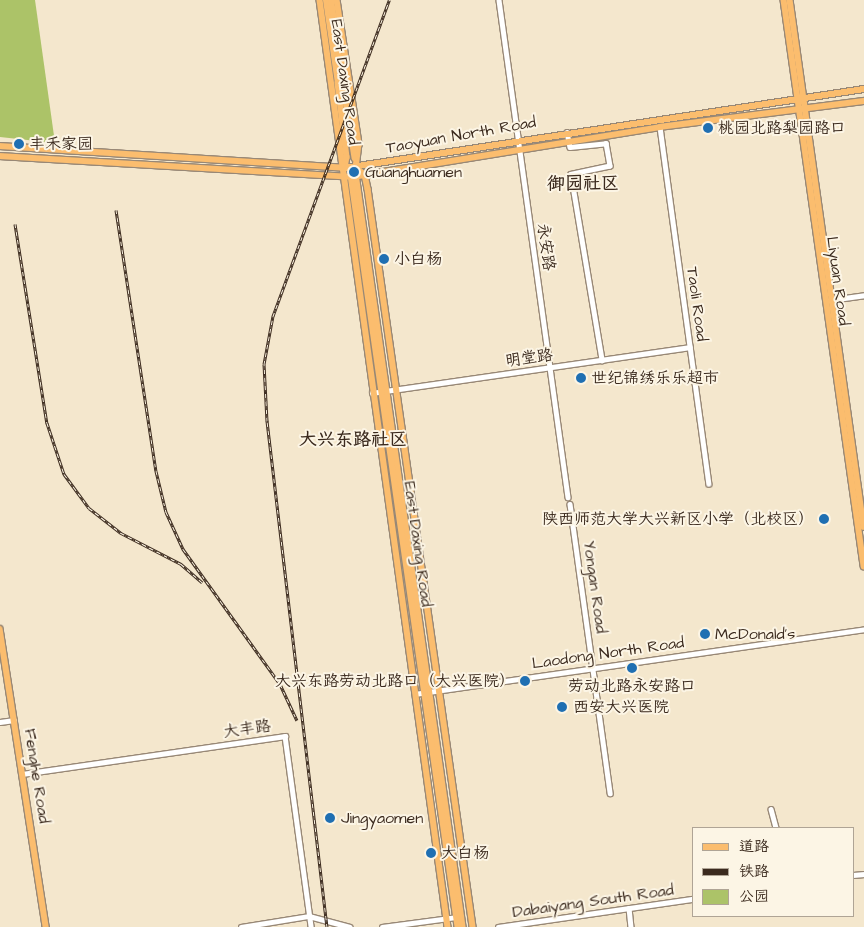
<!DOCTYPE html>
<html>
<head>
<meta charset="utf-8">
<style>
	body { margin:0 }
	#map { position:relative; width:864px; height:927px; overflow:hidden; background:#f4e7cd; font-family:"Architects Daughter","LXGW WenKai TC",sans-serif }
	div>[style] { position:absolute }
	.green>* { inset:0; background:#acc368 }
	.roads { filter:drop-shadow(1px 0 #988876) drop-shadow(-1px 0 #988876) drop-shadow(0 1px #988876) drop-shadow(0 -1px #988876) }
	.minor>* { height:4.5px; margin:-2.25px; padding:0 2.25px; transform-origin:2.25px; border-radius:2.25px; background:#fff }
	.major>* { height:5.5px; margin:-2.75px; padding:0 2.75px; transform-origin:2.75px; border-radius:2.75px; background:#fbbd6e }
	.highway>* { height:6px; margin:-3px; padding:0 3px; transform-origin:3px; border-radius:3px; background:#fbbd6e }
	.rail>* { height:3px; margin-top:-1.5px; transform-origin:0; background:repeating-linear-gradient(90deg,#fcf5e5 0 4px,#3b2a1e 0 8px); box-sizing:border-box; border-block:1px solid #3b2a1e }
	.dots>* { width:14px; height:14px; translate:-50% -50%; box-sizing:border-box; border:2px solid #fcf5e5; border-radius:50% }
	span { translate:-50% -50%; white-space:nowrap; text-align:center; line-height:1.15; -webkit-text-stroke:4px #fcf5e5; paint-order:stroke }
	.street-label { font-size:16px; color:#3b2a1e }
	.poi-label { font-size:16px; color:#3b2a1e }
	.left { translate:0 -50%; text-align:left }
	.right { translate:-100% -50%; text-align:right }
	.neighbourhood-label { font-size:18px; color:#3b2a1e; font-weight:700 }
	.legend { position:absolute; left:692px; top:827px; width:162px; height:90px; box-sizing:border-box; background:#fcf5e5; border:1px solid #afa495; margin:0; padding:6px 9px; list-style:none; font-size:15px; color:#3b2a1e }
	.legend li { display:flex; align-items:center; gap:10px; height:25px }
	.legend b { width:25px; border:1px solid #afa495 }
</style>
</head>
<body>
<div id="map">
	<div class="green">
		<div style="clip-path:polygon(0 0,35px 0,55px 143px,0 137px)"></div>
	</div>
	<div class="roads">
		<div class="minor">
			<div style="left:499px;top:0;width:502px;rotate:82.1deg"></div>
			<div style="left:660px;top:127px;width:360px;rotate:82.2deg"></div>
			<div style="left:567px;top:132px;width:15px;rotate:79deg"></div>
			<div style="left:570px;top:147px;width:36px;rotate:-6deg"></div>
			<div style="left:606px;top:143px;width:23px;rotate:80deg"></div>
			<div style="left:610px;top:166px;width:40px;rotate:168deg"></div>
			<div style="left:571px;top:174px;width:189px;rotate:80.5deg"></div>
			<div style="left:830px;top:300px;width:34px;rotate:-8deg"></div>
			<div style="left:372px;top:393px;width:321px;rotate:-8.2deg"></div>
			<div style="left:570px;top:504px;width:292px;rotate:82.1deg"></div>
			<div style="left:415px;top:694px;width:454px;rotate:-8.2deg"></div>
			<div style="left:0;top:722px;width:14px;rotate:-8deg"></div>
			<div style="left:22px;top:774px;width:266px;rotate:-8.2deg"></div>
			<div style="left:285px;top:736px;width:193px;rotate:82.2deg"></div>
			<div style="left:771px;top:809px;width:20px;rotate:75deg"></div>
			<div style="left:853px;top:875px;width:11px;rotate:-5deg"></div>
			<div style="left:629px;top:908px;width:19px;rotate:84deg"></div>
			<div style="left:241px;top:927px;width:69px;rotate:-9.2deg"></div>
			<div style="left:309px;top:916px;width:42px;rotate:15deg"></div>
			<div style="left:382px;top:927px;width:76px;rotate:-7.6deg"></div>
			<div style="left:498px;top:927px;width:197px;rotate:-8.2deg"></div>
		</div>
		<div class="major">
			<div style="left:320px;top:0;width:936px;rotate:82.14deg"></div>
			<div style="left:337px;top:0;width:146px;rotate:81.3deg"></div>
			<div style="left:359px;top:144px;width:23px;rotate:97deg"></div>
			<div style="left:356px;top:167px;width:12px;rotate:42deg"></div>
			<div style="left:365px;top:175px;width:14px;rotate:78deg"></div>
			<div style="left:368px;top:189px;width:745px;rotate:81.9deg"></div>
			<div style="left:784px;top:0;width:572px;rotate:81.95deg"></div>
			<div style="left:790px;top:0;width:532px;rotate:82.01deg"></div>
			<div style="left:343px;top:82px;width:77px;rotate:81deg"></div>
			<div style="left:338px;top:83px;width:75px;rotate:83.1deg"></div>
			<div style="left:347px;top:157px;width:11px;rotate:100deg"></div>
			<div style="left:0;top:146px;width:346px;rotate:3.6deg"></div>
			<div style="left:345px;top:168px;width:525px;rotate:-8.65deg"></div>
			<div style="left:0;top:156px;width:353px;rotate:3.4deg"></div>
			<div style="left:352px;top:177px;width:312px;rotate:-9.2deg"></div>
			<div style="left:660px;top:127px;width:206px;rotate:-7.3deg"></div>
			<div style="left:356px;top:174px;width:761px;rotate:81.91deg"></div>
			<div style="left:351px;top:175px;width:760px;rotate:81.9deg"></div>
			<div style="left:0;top:629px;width:302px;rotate:81.2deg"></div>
		</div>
		<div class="highway">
			<div style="left:326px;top:0;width:84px;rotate:81.8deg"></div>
			<div style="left:331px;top:0;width:83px;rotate:81.7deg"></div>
		</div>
	</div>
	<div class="rail">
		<div style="left:116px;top:210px;width:264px;rotate:81.3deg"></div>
		<div style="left:156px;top:471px;width:42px;rotate:76.3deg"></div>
		<div style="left:166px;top:512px;width:41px;rotate:65.3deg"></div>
		<div style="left:183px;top:549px;width:166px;rotate:54.3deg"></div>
		<div style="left:280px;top:684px;width:40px;rotate:65deg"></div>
		<div style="left:15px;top:224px;width:202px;rotate:80.9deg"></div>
		<div style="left:47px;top:423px;width:54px;rotate:71.6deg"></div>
		<div style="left:64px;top:474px;width:42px;rotate:53.7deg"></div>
		<div style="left:89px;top:508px;width:41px;rotate:38deg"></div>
		<div style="left:121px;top:533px;width:68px;rotate:27.3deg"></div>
		<div style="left:181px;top:564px;width:28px;rotate:41deg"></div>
		<div style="left:327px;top:927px;width:510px;rotate:-96.76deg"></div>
		<div style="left:267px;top:421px;width:57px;rotate:-93deg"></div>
		<div style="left:264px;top:364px;width:49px;rotate:-79.4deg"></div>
		<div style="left:273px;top:316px;width:337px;rotate:-69.8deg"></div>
	</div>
	<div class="dots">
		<div style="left:708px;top:128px;background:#1f6fb2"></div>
		<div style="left:19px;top:144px;background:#1f6fb2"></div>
		<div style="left:354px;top:172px;background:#1f6fb2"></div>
		<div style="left:384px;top:259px;background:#1f6fb2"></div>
		<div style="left:581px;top:378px;background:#1f6fb2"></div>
		<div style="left:824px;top:519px;background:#1f6fb2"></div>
		<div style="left:705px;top:634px;background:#1f6fb2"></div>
		<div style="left:632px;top:668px;background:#1f6fb2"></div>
		<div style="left:525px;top:681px;background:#1f6fb2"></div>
		<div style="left:562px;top:707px;background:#1f6fb2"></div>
		<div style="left:330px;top:818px;background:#1f6fb2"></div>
		<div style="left:431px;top:853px;background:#1f6fb2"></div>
	</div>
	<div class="street-label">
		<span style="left:345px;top:82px;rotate:82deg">East Daxing Road</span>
		<span style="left:461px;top:135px;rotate:-10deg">Taoyuan North Road</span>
		<span style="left:546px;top:247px;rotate:82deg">永安路</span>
		<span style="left:838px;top:281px;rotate:82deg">Liyuan Road</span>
		<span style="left:697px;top:304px;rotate:82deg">Taoli Road</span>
		<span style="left:529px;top:358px;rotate:-8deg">明堂路</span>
		<span style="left:418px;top:544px;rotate:82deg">East Daxing Road</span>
		<span style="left:595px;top:587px;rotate:82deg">Yongan Road</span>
		<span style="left:608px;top:653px;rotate:-8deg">Laodong North Road</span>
		<span style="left:247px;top:729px;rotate:-8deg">大丰路</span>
		<span style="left:37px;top:776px;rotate:81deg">Fenghe Road</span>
		<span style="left:593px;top:901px;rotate:-8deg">Dabaiyang South Road</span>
	</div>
	<div class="poi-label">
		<span class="left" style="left:718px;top:128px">桃园北路梨园路口</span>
		<span class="left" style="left:29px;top:144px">丰禾家园</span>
		<span class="left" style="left:365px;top:172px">Guanghuamen</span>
		<span class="left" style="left:394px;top:259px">小白杨</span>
		<span class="left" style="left:591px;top:378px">世纪锦绣乐乐超市</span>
		<span class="right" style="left:814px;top:519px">陕西师范大学大兴新区小学（北校区）</span>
		<span class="left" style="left:715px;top:634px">McDonald's</span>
		<span class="right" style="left:515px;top:681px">大兴东路劳动北路口（大兴医院）</span>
		<span style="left:632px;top:686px">劳动北路永安路口</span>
		<span class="left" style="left:573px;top:707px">西安大兴医院</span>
		<span class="left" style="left:341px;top:818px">Jingyaomen</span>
		<span class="left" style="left:441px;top:853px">大白杨</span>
	</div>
	<div class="neighbourhood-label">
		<span style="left:583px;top:184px">御园社区</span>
		<span style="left:353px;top:440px">大兴东路社区</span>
	</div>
	<ul class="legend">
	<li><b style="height:6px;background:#fbbd6e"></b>道路</li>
	<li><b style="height:6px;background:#3b2a1e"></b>铁路</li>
	<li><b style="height:14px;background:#acc368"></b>公园</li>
	</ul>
</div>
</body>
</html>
